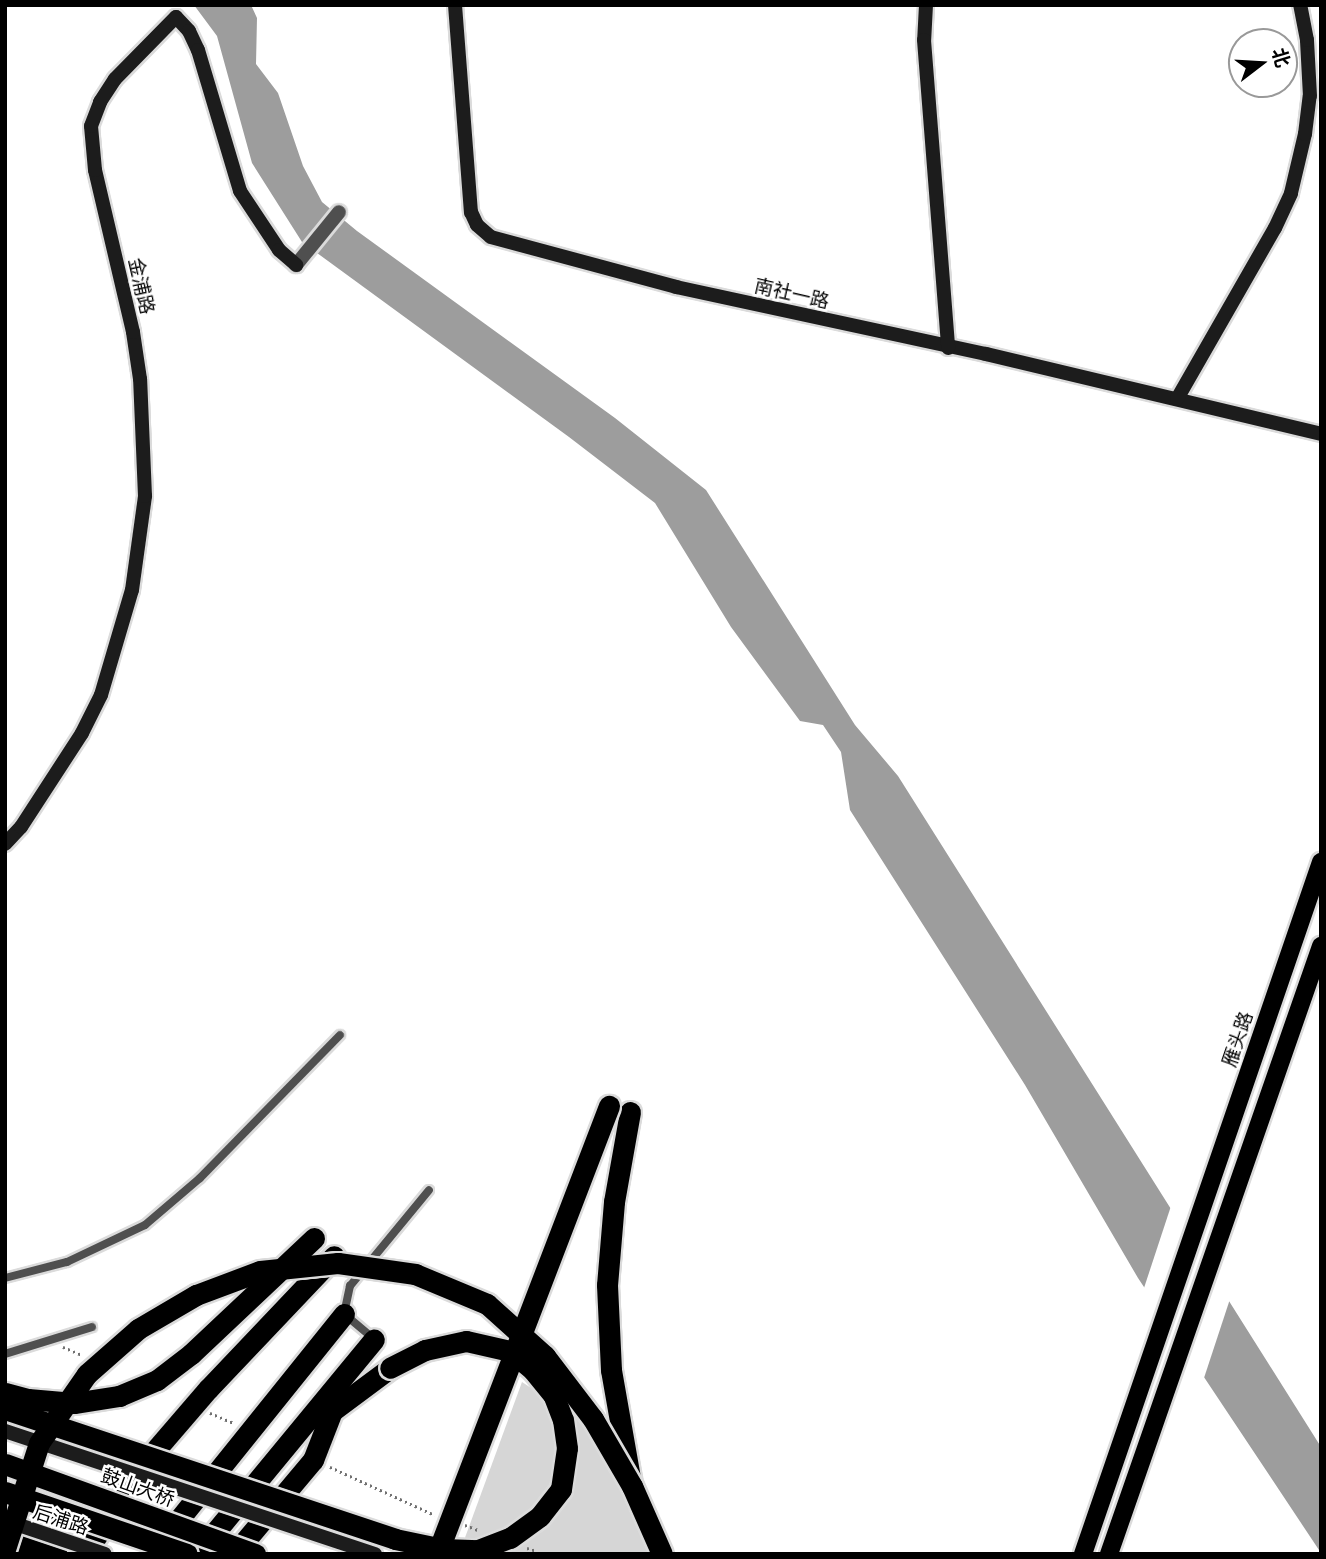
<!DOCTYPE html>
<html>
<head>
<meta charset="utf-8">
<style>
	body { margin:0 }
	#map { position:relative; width:1326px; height:1559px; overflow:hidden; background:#fff; font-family:"Exo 2","Noto Sans SC",sans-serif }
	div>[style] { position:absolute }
	.green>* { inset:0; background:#d6d6d6 }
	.water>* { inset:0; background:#9d9d9d }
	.pier>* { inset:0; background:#fff }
	.path>* { height:2.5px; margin-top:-1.25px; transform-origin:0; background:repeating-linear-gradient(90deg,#717171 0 2px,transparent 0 5.5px) }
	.roads { filter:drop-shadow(2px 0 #dbdbdb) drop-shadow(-2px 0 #dbdbdb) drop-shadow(0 2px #dbdbdb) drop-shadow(0 -2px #dbdbdb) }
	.lane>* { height:8px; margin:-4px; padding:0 4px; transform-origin:4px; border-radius:4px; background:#4f4f4f }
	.street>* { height:14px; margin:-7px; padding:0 7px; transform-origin:7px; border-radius:7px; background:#4f4f4f }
	.secondary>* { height:14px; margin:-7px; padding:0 7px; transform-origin:7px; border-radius:7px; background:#1c1c1c }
	.primary>* { height:18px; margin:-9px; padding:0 9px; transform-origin:9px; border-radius:9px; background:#000 }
	.highway>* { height:21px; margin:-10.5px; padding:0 10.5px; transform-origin:10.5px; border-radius:10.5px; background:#000 }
	.bridges { filter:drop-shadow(2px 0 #dbdbdb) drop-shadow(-2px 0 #dbdbdb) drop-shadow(0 2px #dbdbdb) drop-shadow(0 -2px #dbdbdb) }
	.secondary-bridge>* { height:14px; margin:-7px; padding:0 7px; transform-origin:7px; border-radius:7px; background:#1c1c1c }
	.highway-bridge>* { height:21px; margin:-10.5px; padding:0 10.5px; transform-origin:10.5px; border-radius:10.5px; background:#000 }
	span { translate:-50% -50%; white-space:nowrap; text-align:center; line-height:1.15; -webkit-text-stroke:5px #fff; paint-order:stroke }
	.street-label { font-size:19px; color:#000 }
	.frame { position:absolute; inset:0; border:7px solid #000; pointer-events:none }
	.north { position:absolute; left:1228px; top:28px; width:70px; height:70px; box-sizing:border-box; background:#fff; border:2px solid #999; border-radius:50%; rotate:73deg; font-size:19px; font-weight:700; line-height:28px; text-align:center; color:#000 }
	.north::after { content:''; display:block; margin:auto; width:24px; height:32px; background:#000; clip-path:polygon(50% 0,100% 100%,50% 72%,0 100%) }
</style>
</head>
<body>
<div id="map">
	<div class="green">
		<div style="clip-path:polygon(522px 1382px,589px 1426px,666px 1554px,459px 1554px)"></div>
	</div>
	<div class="water">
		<div style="clip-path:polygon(194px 5px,251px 5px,257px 18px,256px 64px,278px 93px,303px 166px,322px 202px,357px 231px,615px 418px,706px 490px,855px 725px,898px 776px,1321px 1447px,1321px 1553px,1138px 1278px,1025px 1085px,850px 810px,841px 752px,823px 725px,800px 721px,731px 627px,655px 503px,569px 437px,302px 242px,252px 163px,217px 36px)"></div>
	</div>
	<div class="pier">
		<div style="clip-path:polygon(1172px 1203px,1231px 1296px,1203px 1381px,1143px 1291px)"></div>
	</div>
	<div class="path">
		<div style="left:63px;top:1347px;width:21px;rotate:23deg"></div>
		<div style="left:210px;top:1413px;width:25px;rotate:23deg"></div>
		<div style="left:330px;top:1467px;width:115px;rotate:24.6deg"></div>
		<div style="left:465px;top:1525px;width:14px;rotate:21deg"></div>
		<div style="left:527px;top:1548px;width:10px;rotate:17deg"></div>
	</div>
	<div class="roads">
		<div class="lane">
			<div style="left:5px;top:1278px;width:64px;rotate:-14.5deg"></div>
			<div style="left:67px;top:1262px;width:86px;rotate:-25.4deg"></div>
			<div style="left:145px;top:1225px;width:72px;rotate:-40.5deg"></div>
			<div style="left:200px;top:1178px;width:200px;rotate:-45.6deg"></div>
			<div style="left:374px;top:1339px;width:39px;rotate:-140deg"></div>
			<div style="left:344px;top:1314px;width:29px;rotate:-78deg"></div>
			<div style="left:350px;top:1286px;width:124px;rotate:-50.5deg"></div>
			<div style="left:5px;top:1354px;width:91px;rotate:-17.2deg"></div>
		</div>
		<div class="street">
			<div style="left:296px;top:265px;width:68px;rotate:-50.9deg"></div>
		</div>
		<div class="secondary">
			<div style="left:455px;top:5px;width:208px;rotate:85.6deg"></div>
			<div style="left:471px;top:212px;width:14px;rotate:65deg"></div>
			<div style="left:477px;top:225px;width:18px;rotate:41deg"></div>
			<div style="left:491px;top:237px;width:192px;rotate:15.1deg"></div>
			<div style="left:676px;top:287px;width:317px;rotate:12.2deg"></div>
			<div style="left:986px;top:354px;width:344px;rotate:13.4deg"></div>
			<div style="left:926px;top:5px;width:35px;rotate:93deg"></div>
			<div style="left:924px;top:40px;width:309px;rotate:85.5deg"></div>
			<div style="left:1177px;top:399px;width:197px;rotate:-60.2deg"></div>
			<div style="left:1275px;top:228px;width:38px;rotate:-65deg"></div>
			<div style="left:1291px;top:193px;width:61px;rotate:-76.7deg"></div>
			<div style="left:1305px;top:134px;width:38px;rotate:-83deg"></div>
			<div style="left:1310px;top:96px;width:56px;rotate:-93.1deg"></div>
			<div style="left:1307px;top:40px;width:36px;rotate:-101deg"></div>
			<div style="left:5px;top:844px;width:23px;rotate:-47deg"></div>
			<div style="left:21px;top:827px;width:112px;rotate:-57deg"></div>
			<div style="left:82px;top:733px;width:42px;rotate:-63.4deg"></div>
			<div style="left:101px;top:695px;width:109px;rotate:-73.6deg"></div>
			<div style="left:132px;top:590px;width:95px;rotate:-82.1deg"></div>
			<div style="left:145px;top:496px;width:117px;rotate:-92.4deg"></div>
			<div style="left:140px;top:379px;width:48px;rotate:-98.5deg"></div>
			<div style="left:133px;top:332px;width:166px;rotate:-103.2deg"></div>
			<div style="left:95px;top:170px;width:44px;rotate:-95.2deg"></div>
			<div style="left:91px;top:126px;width:26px;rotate:-69deg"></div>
			<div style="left:100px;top:102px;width:27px;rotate:-57deg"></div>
			<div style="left:115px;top:79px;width:87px;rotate:-45.5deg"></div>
			<div style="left:176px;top:17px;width:19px;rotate:47deg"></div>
			<div style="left:189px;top:31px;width:21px;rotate:65deg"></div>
			<div style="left:198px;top:50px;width:147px;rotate:73.4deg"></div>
			<div style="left:240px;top:191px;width:71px;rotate:56.5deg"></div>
			<div style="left:279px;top:250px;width:23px;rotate:41deg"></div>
		</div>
		<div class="primary">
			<div style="left:1083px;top:1554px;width:732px;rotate:-71.02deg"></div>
			<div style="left:1109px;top:1554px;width:644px;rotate:-70.78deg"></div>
		</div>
		<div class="highway">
			<div style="left:630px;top:1112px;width:91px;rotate:100.1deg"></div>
			<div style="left:614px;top:1202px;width:83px;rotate:94.8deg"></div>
			<div style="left:607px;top:1285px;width:85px;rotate:87.3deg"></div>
			<div style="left:611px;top:1370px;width:116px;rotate:80deg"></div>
			<div style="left:320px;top:1420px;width:87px;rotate:-36.6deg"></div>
			<div style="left:5px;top:1538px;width:54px;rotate:17.1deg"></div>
			<div style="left:85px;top:1554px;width:102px;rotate:-57.4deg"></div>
			<div style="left:140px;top:1468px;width:104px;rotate:-49.3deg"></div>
			<div style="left:208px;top:1389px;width:183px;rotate:-46.5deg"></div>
			<div style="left:151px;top:1554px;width:308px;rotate:-51.2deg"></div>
			<div style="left:197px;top:1554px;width:278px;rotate:-50.5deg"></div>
			<div style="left:234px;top:1554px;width:123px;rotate:-50deg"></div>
			<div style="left:313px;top:1460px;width:53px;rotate:-68.8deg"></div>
		</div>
	</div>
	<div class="bridges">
		<div class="secondary-bridge">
			<div style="left:5px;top:1431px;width:390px;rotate:18.4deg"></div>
			<div style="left:7px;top:1521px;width:103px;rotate:18.6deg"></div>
		</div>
		<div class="highway-bridge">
			<div style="left:5px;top:1393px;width:24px;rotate:15deg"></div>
			<div style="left:28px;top:1399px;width:46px;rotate:5deg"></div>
			<div style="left:74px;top:1403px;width:46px;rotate:-8.8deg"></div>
			<div style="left:119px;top:1396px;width:41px;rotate:-22.8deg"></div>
			<div style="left:157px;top:1380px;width:43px;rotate:-37.4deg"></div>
			<div style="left:191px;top:1354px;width:169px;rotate:-43.3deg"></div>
			<div style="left:5px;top:1409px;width:411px;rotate:18.4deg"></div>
			<div style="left:395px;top:1539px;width:49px;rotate:11.8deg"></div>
			<div style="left:443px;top:1549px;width:35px;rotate:2deg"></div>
			<div style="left:478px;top:1550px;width:34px;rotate:-21deg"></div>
			<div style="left:510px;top:1538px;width:37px;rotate:-36deg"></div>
			<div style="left:540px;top:1516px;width:34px;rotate:-52deg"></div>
			<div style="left:561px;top:1489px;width:41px;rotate:-81.7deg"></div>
			<div style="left:567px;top:1448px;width:28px;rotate:-98deg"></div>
			<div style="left:563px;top:1420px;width:26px;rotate:-111deg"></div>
			<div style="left:554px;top:1396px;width:33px;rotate:-129deg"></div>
			<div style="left:533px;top:1370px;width:30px;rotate:-140deg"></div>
			<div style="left:510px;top:1351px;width:45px;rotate:-167.2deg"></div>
			<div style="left:466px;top:1341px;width:42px;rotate:167.6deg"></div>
			<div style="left:425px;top:1350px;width:39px;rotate:153deg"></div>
			<div style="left:5px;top:1464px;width:266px;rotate:19.8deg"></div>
			<div style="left:5px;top:1492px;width:192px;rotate:18.8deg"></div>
			<div style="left:5px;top:1549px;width:111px;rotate:-72.2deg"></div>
			<div style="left:39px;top:1443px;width:84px;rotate:-55.2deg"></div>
			<div style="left:87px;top:1374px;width:68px;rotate:-41.4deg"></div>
			<div style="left:138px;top:1329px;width:67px;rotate:-30.4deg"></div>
			<div style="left:196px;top:1295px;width:68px;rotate:-20.6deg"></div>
			<div style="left:260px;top:1271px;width:78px;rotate:-5.9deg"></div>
			<div style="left:338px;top:1263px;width:78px;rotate:8.1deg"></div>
			<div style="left:415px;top:1274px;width:78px;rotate:22.6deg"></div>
			<div style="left:487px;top:1304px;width:78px;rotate:41.9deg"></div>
			<div style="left:545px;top:1356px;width:79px;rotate:52.7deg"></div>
			<div style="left:593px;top:1419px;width:78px;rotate:59.8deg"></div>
			<div style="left:632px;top:1486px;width:74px;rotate:66.2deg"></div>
			<div style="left:437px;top:1554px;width:480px;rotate:-69deg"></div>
		</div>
	</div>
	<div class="street-label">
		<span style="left:142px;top:286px;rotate:77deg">金浦路</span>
		<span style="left:792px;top:293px;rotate:13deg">南社一路</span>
		<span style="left:1237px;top:1039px;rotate:-71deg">雁头路</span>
		<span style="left:138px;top:1487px;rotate:20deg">鼓山大桥</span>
		<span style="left:61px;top:1519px;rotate:18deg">后浦路</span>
	</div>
	<div class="frame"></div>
	<div class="north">北</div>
</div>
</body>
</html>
